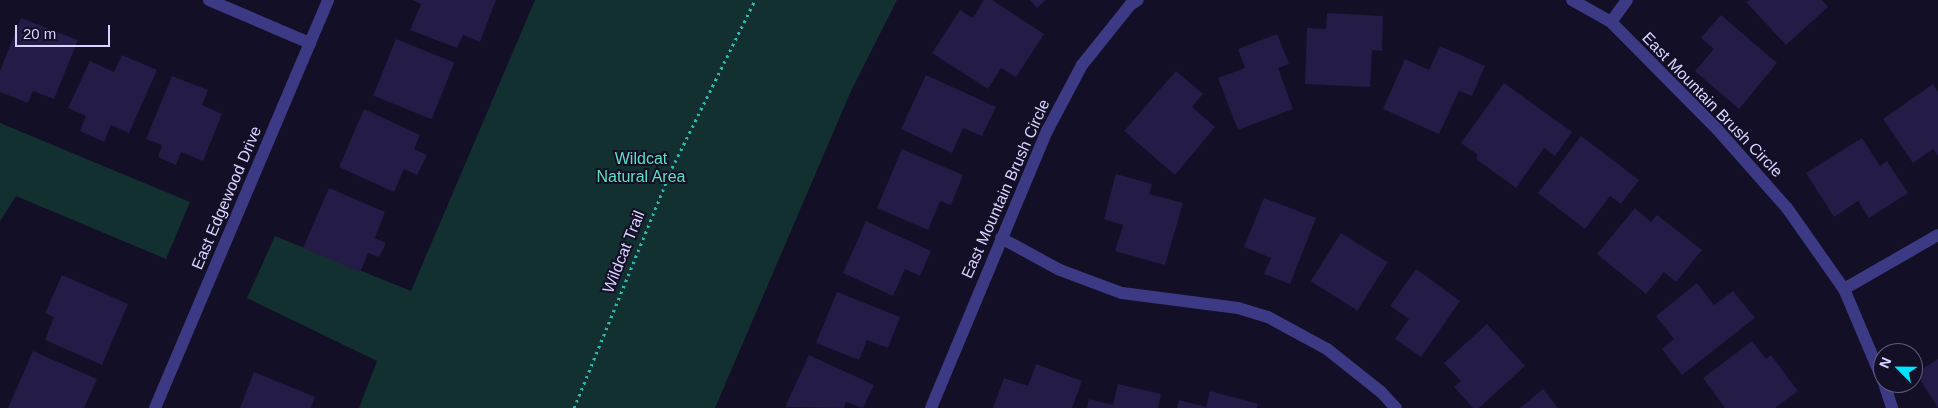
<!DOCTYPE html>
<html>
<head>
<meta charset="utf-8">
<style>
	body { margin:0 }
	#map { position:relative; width:1938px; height:408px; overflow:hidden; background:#130f26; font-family:Arial,sans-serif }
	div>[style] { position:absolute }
	.green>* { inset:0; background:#12302f }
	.building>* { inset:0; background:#241b47; transform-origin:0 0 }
	.path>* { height:3px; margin-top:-1.5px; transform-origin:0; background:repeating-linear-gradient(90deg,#2fb8b0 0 2.5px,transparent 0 6.5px) }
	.minor>* { height:12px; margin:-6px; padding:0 6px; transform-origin:6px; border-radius:6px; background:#3d3a85 }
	span { translate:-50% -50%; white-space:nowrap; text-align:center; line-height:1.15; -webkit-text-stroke:4px #130f26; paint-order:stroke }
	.street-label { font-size:16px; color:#d9d4ff }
	.park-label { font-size:16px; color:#5fe0c0 }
	.north { position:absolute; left:1873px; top:343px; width:50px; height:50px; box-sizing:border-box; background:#130f26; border:1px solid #625e7d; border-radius:50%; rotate:293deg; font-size:14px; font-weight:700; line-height:20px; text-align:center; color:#d9d4ff }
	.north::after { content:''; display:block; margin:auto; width:18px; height:22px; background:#00e5ff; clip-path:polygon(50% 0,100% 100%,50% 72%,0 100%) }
	.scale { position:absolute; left:15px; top:25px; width:95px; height:22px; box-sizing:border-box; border:2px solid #d9d4ff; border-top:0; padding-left:6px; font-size:15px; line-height:18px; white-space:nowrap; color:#d9d4ff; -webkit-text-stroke:4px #130f26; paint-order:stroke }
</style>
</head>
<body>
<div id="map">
	<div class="green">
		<div style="clip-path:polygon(535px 0,897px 0,851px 91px,715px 408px,359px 408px,377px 361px,247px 298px,275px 236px,411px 291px)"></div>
		<div style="clip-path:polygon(0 123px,190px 202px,166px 259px,16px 196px,0 221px)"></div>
	</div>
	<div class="building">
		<div style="clip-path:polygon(412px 0,496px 0,480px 42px,463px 35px,457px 48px,410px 30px,421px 4px)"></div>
		<div style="clip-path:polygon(984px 0,992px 0,1044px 34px,1016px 77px,1001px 68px,988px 89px,932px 53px,960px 10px,973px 18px)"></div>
		<div style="clip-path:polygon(1030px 0,1046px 0,1037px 8px)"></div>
		<div style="clip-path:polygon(1749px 0,1822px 0,1828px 7px,1786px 45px,1746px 2px)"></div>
		<div style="clip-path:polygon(1327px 13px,1383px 16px,1382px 51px,1372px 50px,1370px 87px,1305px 84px,1307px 28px,1326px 29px)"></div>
		<div style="clip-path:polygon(1721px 15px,1777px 63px,1739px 109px,1695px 71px,1714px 49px,1701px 38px)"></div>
		<div style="clip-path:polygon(21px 18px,78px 40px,54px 99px,33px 91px,28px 103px,0 92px,0 71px)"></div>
		<div style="clip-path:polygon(1277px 34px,1289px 64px,1278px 68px,1293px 109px,1238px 130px,1218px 78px,1245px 68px,1238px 49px)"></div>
		<div style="left:396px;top:39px;width:63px;height:61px;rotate:22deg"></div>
		<div style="clip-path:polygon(1440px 46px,1485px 66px,1472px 96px,1459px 91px,1439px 134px,1383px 109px,1405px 59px,1429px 70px)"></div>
		<div style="clip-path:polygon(122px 55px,157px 70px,129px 133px,111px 125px,104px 142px,80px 131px,86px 116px,68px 108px,90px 61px,114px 72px)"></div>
		<div style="clip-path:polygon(1176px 71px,1203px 94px,1192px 107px,1215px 127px,1175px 175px,1124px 131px)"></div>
		<div style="clip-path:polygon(926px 75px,996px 107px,982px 136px,963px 128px,952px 153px,901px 129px)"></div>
		<div style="clip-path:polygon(172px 76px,208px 90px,202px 105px,222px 114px,203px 161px,181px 152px,176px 165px,158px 157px,162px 145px,146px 139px)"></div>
		<div style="clip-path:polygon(1504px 83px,1572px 132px,1555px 156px,1544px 148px,1516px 188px,1476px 159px,1478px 155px,1461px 143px)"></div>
		<div style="clip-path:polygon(1933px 84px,1938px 92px,1938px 156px,1933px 149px,1913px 163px,1883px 119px)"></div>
		<div style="clip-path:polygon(364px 109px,420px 135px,414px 149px,427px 155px,417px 175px,404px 169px,394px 192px,339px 167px)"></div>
		<div style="clip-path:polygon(1581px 136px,1639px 180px,1621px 204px,1610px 196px,1585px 229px,1538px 193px)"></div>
		<div style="clip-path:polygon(1862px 138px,1880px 166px,1887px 161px,1908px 193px,1869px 218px,1858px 201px,1834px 217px,1806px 173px)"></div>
		<div style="clip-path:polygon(902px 149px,963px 175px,951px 205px,940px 201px,928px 230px,877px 208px)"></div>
		<div style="clip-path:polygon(1116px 174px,1152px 184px,1149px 194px,1183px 203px,1165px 265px,1115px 251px,1123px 225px,1104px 219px)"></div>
		<div style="clip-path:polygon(329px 188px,385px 212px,375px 238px,386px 243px,379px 257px,368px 253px,360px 272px,303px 248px)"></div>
		<div style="clip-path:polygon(1264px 198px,1316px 218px,1290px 284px,1264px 274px,1271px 258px,1244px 247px)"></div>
		<div style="clip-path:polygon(1635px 208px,1651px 222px,1657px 215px,1702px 250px,1676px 282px,1664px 272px,1646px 294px,1597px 254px)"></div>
		<div style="clip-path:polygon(866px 221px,931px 251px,920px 276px,905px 269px,893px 296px,843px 273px)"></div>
		<div style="left:1341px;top:233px;width:55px;height:57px;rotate:32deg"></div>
		<div style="clip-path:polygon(1416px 269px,1460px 301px,1421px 357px,1395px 339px,1409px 319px,1390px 306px)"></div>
		<div style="clip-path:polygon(62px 275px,128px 304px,102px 365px,45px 340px,54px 317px,45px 313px)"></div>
		<div style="clip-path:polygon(1697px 283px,1714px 305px,1733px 291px,1755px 318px,1682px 375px,1662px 349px,1674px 339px,1656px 316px)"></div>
		<div style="clip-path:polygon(837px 292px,900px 317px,888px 348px,867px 340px,859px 360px,816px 343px)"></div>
		<div style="clip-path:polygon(1487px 324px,1525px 366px,1479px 408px,1473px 408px,1454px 387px,1461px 381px,1444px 363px)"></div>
		<div style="clip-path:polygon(1752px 341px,1766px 359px,1771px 355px,1798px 391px,1775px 408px,1725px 408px,1703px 378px)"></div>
		<div style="clip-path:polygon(33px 351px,97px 379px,84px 408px,8px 408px)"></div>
		<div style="clip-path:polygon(809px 355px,874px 385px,863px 408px,846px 402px,844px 408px,785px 407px)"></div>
		<div style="clip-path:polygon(1938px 359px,1938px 408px,1916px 373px)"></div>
		<div style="clip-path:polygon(1036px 364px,1082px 381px,1072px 408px,993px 408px,1004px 378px,1028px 386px)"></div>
		<div style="clip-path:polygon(254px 372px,315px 397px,311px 408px,240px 408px)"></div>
		<div style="clip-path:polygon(1118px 384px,1161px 394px,1158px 408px,1087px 408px,1089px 399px,1113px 405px)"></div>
		<div style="clip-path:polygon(1543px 389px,1558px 408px,1520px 408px)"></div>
		<div style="clip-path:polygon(1210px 391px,1258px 404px,1257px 408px,1177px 408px,1179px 400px,1206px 407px)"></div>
	</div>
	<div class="path">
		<div style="left:574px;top:408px;width:259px;rotate:-67.8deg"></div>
		<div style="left:672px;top:168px;width:187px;rotate:-63.7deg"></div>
	</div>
	<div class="minor">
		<div style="left:209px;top:0;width:110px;rotate:23.1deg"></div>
		<div style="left:1572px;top:0;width:45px;rotate:29.4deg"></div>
		<div style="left:1611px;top:22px;width:151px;rotate:45.3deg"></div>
		<div style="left:1717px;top:129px;width:106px;rotate:48.5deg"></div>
		<div style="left:1787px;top:208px;width:99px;rotate:54.9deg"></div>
		<div style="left:1844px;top:289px;width:100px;rotate:67deg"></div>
		<div style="left:1611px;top:22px;width:27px;rotate:-54deg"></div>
		<div style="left:1001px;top:238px;width:67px;rotate:28.5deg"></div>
		<div style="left:1060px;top:270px;width:66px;rotate:20.4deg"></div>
		<div style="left:1122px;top:293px;width:117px;rotate:7.4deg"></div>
		<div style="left:1238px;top:308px;width:31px;rotate:17deg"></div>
		<div style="left:1268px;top:317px;width:67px;rotate:28.5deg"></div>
		<div style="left:1327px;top:349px;width:69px;rotate:38.5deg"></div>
		<div style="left:1381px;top:392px;width:22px;rotate:47deg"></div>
		<div style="left:1844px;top:289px;width:108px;rotate:-29.9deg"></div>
		<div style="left:1884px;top:383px;width:26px;rotate:72deg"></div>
		<div style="left:155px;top:408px;width:443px;rotate:-67deg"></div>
		<div style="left:931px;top:408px;width:300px;rotate:-67.3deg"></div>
		<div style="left:1047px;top:131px;width:75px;rotate:-62.1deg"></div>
		<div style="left:1082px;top:65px;width:77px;rotate:-51.3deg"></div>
		<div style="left:1130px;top:5px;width:9px;rotate:-32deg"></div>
	</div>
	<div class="street-label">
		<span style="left:1712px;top:105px;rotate:46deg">East Mountain Brush Circle</span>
		<span style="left:1006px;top:189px;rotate:-66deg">East Mountain Brush Circle</span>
		<span style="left:227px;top:198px;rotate:-67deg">East Edgewood Drive</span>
		<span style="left:624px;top:252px;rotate:-68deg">Wildcat Trail</span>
	</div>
	<div class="park-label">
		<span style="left:641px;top:168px">Wildcat<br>Natural Area</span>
	</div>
	<div class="north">N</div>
	<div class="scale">20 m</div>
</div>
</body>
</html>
